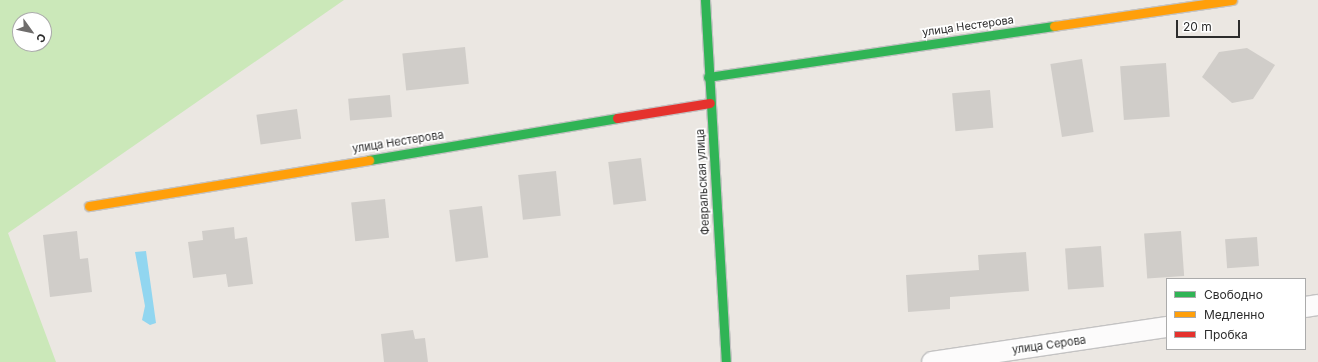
<!DOCTYPE html>
<html>
<head>
<meta charset="utf-8">
<style>
	body { margin:0 }
	#map { position:relative; width:1318px; height:362px; overflow:hidden; background:#ebe7e2; font-family:Inter,sans-serif }
	div>[style] { position:absolute }
	.green>* { inset:0; background:#cbe8b9 }
	.water>* { inset:0; background:#91d6f0 }
	.building>* { inset:0; background:#d0cdc9; transform-origin:0 0 }
	.roads { filter:drop-shadow(1px 0 #c4c3c3) drop-shadow(-1px 0 #c4c3c3) drop-shadow(0 1px #c4c3c3) drop-shadow(0 -1px #c4c3c3) }
	.street>* { height:20px; margin:-10px; padding:0 10px; transform-origin:10px; border-radius:10px; background:#fcfbfb }
	.fast>* { height:9px; margin:-4.5px; padding:0 4.5px; transform-origin:4.5px; border-radius:4.5px; background:#30b455 }
	.slow>* { height:9px; margin:-4.5px; padding:0 4.5px; transform-origin:4.5px; border-radius:4.5px; background:#ff9f0a }
	.jam>* { height:9px; margin:-4.5px; padding:0 4.5px; transform-origin:4.5px; border-radius:4.5px; background:#e5322d }
	span { translate:-50% -50%; white-space:nowrap; text-align:center; line-height:1.15; -webkit-text-stroke:3.5px #fff; paint-order:stroke }
	.street-label { font-size:11px; color:#2c2c2c }
	.legend { position:absolute; left:1166px; top:278px; width:140px; height:72px; box-sizing:border-box; background:#fff; border:1px solid #ababab; margin:0; padding:5px 7px; list-style:none; font-size:12px; color:#2c2c2c }
	.legend li { display:flex; align-items:center; gap:8px; height:20px }
	.legend b { width:20px; border:1px solid #ababab }
	.north { position:absolute; left:12px; top:12px; width:40px; height:40px; box-sizing:border-box; background:#fff; border:1px solid #ababab; border-radius:50%; rotate:123deg; font-size:11px; font-weight:700; line-height:16px; text-align:center; color:#2c2c2c }
	.north::after { content:''; display:block; margin:auto; width:14px; height:18px; background:#6f6d6c; clip-path:polygon(50% 0,100% 100%,50% 72%,0 100%) }
	.scale { position:absolute; left:1176px; top:20px; width:64px; height:18px; box-sizing:border-box; border:2px solid #2c2c2c; border-top:0; padding-left:5px; font-size:12px; line-height:14px; white-space:nowrap; color:#2c2c2c; -webkit-text-stroke:3px #fff; paint-order:stroke }
</style>
</head>
<body>
<div id="map">
	<div class="green">
		<div style="clip-path:polygon(evenodd,0 0,344px 0,8px 233px,56px 362px,0 362px,0 0,20px 20px,44px 20px,44px 44px,20px 44px,20px 20px)"></div>
	</div>
	<div class="water">
		<div style="clip-path:polygon(146px 251px,156px 323px,150px 325px,142px 320px,145px 306px,135px 252px)"></div>
	</div>
	<div class="building">
		<div style="left:465px;top:47px;width:37px;height:63px;rotate:84deg"></div>
		<div style="clip-path:polygon(1247px 48px,1275px 65px,1253px 99px,1232px 103px,1202px 77px,1219px 52px)"></div>
		<div style="left:1082px;top:59px;width:74px;height:32px;rotate:81deg"></div>
		<div style="left:1166px;top:63px;width:54px;height:46px;rotate:86deg"></div>
		<div style="left:990px;top:90px;width:38px;height:38px;rotate:85deg"></div>
		<div style="left:390px;top:95px;width:22px;height:42px;rotate:85deg"></div>
		<div style="left:297px;top:109px;width:30px;height:41px;rotate:82deg"></div>
		<div style="left:641px;top:158px;width:43px;height:33px;rotate:83deg"></div>
		<div style="left:556px;top:171px;width:45px;height:38px;rotate:84deg"></div>
		<div style="left:385px;top:199px;width:39px;height:34px;rotate:84deg"></div>
		<div style="left:482px;top:206px;width:52px;height:33px;rotate:83deg"></div>
		<div style="clip-path:polygon(234px 227px,235px 239px,247px 237px,253px 284px,228px 287px,226px 274px,193px 278px,188px 242px,203px 240px,202px 231px)"></div>
		<div style="clip-path:polygon(77px 231px,80px 259px,88px 258px,92px 292px,50px 297px,43px 235px)"></div>
		<div style="left:1181px;top:231px;width:45px;height:37px;rotate:86deg"></div>
		<div style="left:1257px;top:237px;width:29px;height:32px;rotate:86deg"></div>
		<div style="left:1101px;top:246px;width:41px;height:36px;rotate:86deg"></div>
		<div style="clip-path:polygon(1026px 252px,1029px 291px,950px 297px,950px 309px,908px 312px,906px 275px,979px 270px,978px 255px)"></div>
		<div style="clip-path:polygon(413px 330px,415px 339px,425px 338px,428px 362px,384px 362px,381px 334px)"></div>
	</div>
	<div class="roads">
		<div class="street">
			<div style="left:1305px;top:307px;width:13px;rotate:-9deg"></div>
			<div style="left:932px;top:362px;width:238px;rotate:-8.5deg"></div>
		</div>
		<div class="fast">
			<div style="left:705px;top:0;width:363px;rotate:86.7deg"></div>
			<div style="left:708px;top:77px;width:350px;rotate:-8.4deg"></div>
			<div style="left:369px;top:160px;width:252px;rotate:-9.6deg"></div>
		</div>
		<div class="slow">
			<div style="left:1054px;top:26px;width:180px;rotate:-8.3deg"></div>
			<div style="left:89px;top:206px;width:284px;rotate:-9.3deg"></div>
		</div>
		<div class="jam">
			<div style="left:617px;top:118px;width:94px;rotate:-9.2deg"></div>
		</div>
	</div>
	<div class="street-label">
		<span style="left:968px;top:26px;rotate:-8deg">улица Нестерова</span>
		<span style="left:398px;top:142px;rotate:-9deg">улица Нестерова</span>
		<span style="left:703px;top:182px;rotate:-93deg">Февральская улица</span>
		<span style="left:1049px;top:345px;rotate:-8deg">улица Серова</span>
	</div>
	<ul class="legend">
	<li><b style="height:5px;background:#30b455"></b>Свободно</li>
	<li><b style="height:5px;background:#ff9f0a"></b>Медленно</li>
	<li><b style="height:5px;background:#e5322d"></b>Пробка</li>
	</ul>
	<div class="north">С</div>
	<div class="scale">20 m</div>
</div>
</body>
</html>
